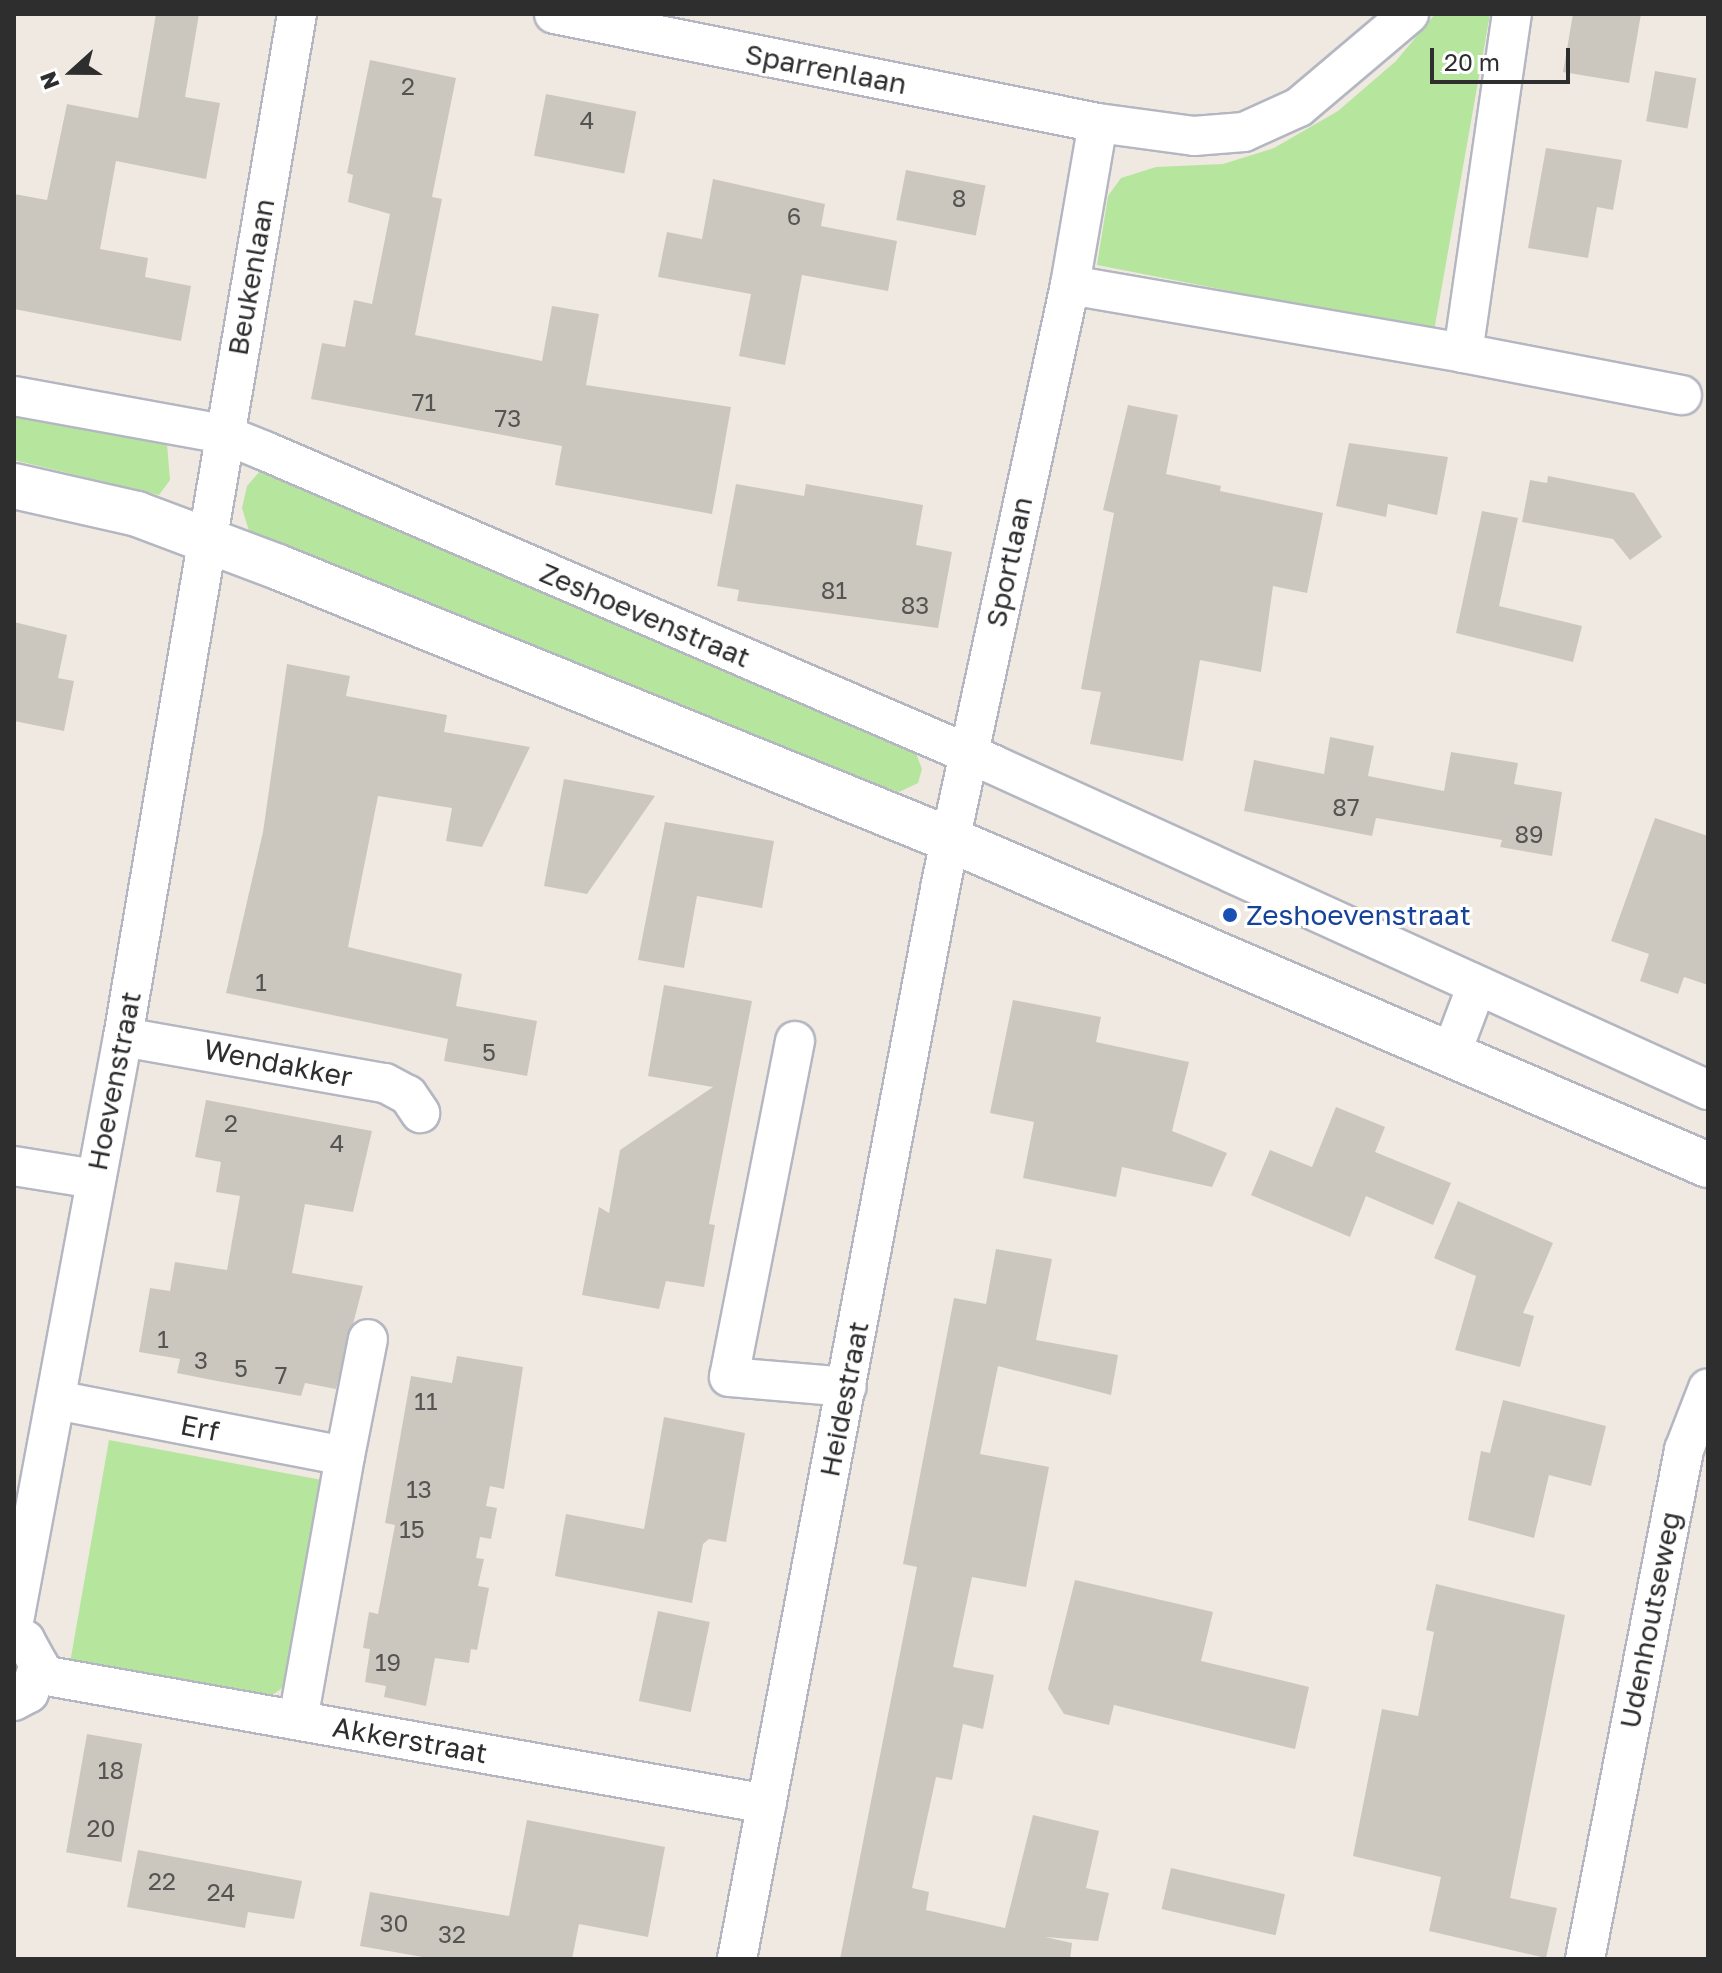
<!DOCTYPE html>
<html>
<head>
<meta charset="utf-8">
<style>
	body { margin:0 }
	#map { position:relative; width:1722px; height:1973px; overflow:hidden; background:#efe9e1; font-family:"Golos Text",sans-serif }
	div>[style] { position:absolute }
	.green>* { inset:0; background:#b6e59e }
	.building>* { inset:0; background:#cbc7bf; transform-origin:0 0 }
	.roads { filter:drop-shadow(2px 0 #b4b7c1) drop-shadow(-2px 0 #b4b7c1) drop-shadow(0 2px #b4b7c1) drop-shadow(0 -2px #b4b7c1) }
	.minor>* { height:38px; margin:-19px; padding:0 19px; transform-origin:19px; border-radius:19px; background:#fff }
	.tertiary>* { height:44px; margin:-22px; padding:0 22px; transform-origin:22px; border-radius:22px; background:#fff }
	.dots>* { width:22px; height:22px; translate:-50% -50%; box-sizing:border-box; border:4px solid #fff; border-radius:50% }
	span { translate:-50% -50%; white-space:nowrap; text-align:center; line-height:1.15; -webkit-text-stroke:6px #fff; paint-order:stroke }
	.number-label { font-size:24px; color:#555452 }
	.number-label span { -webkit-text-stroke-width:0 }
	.street-label { font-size:28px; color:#2e2e2e }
	.transit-label { font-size:28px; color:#164399 }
	.left { translate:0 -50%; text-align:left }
	.frame { position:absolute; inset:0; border:16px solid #2e2e2e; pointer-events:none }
	.north { position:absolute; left:32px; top:32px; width:80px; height:80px; -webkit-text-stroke:6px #fff; paint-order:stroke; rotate:249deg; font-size:22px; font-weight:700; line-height:32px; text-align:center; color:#2e2e2e }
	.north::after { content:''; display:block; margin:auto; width:28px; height:36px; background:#2e2e2e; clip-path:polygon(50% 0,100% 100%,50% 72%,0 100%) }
	.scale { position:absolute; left:1430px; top:48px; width:140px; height:36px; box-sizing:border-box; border:4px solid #2e2e2e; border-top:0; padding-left:10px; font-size:24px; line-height:28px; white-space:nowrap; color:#2e2e2e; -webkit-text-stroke:6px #fff; paint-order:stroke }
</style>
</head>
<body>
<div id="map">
	<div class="green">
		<div style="clip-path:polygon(1435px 14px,1490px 14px,1434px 331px,1097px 265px,1108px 196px,1121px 178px,1156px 167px,1223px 164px,1274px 148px,1338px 111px,1396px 61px)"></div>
		<div style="clip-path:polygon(14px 408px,141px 433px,167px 444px,170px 480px,159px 495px,14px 460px)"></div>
		<div style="clip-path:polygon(260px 471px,914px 748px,922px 769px,918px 783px,899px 792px,825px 766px,249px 531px,242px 508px,247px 486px)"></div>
		<div style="clip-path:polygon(109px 1440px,322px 1480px,292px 1681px,268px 1698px,70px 1663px)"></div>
	</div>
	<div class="building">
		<div style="clip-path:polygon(156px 14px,199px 14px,185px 97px,220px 103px,206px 179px,116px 161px,100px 249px,148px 258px,145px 277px,191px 286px,181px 341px,14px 309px,14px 194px,47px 200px,67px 104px,138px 118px)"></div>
		<div style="clip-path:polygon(1573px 14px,1641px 14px,1629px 83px,1563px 72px)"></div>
		<div style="clip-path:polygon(370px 60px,456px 78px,432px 197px,442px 199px,415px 335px,542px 361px,552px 306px,599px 314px,586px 385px,731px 407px,712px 514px,555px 485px,562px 446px,311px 399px,322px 343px,345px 347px,354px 300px,372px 304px,390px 214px,348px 202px,353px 175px,347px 173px)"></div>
		<div style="left:1655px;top:71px;width:42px;height:51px;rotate:10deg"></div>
		<div style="left:546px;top:94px;width:92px;height:63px;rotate:11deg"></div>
		<div style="clip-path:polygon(1546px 148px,1622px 160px,1613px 210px,1597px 207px,1588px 258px,1528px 248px)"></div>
		<div style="left:906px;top:170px;width:81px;height:51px;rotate:11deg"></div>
		<div style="clip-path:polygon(713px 179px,825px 204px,821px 226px,897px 241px,888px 291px,802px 275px,785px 365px,739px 356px,751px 294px,658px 277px,667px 232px,702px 239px)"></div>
		<div style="clip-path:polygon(1128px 405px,1178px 415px,1166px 474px,1221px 486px,1220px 491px,1323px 513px,1307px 593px,1273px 586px,1261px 672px,1200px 660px,1183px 761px,1090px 744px,1101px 692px,1081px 689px,1114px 513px,1103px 510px)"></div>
		<div style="clip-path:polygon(1349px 443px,1448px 457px,1437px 515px,1388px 504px,1386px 517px,1336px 506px)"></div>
		<div style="clip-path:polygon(1548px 476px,1634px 493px,1662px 537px,1630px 560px,1613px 539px,1522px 522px,1530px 480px,1547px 483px)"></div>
		<div style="clip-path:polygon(736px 484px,804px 496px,806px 484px,923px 505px,916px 545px,952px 552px,938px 628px,737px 601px,739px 590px,717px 586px)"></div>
		<div style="clip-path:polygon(1482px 511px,1518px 518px,1499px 606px,1582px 626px,1573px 662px,1456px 633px)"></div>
		<div style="clip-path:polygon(14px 622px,67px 635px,58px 678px,74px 681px,64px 731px,14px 721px)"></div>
		<div style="clip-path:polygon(287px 664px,350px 676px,346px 696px,447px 715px,444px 732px,530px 747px,482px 847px,446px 841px,452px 808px,378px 796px,348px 947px,462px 974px,456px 1006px,537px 1021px,527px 1076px,444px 1061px,448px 1039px,226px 993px,263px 832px)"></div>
		<div style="clip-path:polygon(1330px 737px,1374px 746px,1368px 776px,1444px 791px,1451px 752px,1518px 763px,1514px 784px,1562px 792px,1552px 856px,1500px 847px,1502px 840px,1376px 818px,1372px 836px,1244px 811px,1254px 760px,1324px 774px)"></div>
		<div style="clip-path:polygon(564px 779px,655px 796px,587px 894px,544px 886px)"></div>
		<div style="clip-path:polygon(1655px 818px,1708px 836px,1708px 985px,1684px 977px,1678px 994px,1640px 981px,1649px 954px,1611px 941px)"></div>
		<div style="clip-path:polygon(665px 822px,774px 841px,762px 908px,697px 896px,684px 968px,638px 960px)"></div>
		<div style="clip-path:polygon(664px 985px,752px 1001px,709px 1224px,715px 1225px,704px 1287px,666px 1281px,659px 1309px,582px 1295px,599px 1207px,609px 1213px,620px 1150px,713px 1087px,648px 1076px)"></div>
		<div style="clip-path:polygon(1013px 1000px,1101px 1017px,1096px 1042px,1189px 1062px,1172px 1131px,1227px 1153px,1212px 1187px,1122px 1167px,1116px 1197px,1023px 1178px,1034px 1122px,990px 1113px)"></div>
		<div style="clip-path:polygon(206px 1100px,372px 1131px,353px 1212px,305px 1204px,292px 1273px,363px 1286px,336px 1389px,305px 1383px,301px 1396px,217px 1381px,177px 1373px,180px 1359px,139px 1352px,150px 1288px,170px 1291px,175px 1262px,227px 1270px,240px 1196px,216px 1192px,221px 1162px,195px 1157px)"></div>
		<div style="clip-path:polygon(1336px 1107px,1385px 1127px,1375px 1152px,1451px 1183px,1433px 1225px,1366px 1196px,1350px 1237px,1251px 1195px,1270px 1150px,1312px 1167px)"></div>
		<div style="clip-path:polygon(1458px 1201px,1553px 1243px,1523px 1313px,1534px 1316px,1520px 1367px,1455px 1350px,1476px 1276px,1434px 1258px)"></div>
		<div style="clip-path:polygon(996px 1249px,1052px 1259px,1036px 1340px,1118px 1355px,1111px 1395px,998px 1366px,980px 1454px,1049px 1467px,1026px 1587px,972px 1577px,953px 1667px,994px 1675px,983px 1729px,963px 1724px,952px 1780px,936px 1777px,912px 1888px,929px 1892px,926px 1910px,1005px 1928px,1033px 1815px,1099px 1831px,1086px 1888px,1109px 1893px,1098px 1941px,1045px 1937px,1072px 1943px,1070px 1959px,840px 1959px,917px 1567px,903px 1564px,954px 1298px,986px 1304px)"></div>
		<div style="clip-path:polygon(457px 1356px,523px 1367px,504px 1489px,490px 1486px,486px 1506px,497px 1508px,491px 1539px,480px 1537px,476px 1558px,484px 1559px,478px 1586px,489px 1588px,477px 1650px,471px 1649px,469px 1663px,435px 1658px,426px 1706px,384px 1697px,386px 1686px,365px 1682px,370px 1649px,363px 1648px,369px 1612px,378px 1614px,395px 1525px,385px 1523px,411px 1376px,452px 1383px)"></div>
		<div style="clip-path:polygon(1503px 1400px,1606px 1426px,1591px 1486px,1549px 1475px,1534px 1538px,1468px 1520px,1481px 1451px,1490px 1453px)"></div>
		<div style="clip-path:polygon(664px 1417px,745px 1433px,726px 1542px,709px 1539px,703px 1544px,692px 1603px,555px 1576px,566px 1514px,644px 1529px)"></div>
		<div style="clip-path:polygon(1075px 1580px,1213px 1612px,1201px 1661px,1309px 1687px,1295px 1749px,1114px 1705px,1109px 1725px,1064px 1714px,1048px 1689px)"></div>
		<div style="clip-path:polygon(1436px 1584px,1565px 1615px,1510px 1898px,1557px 1908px,1546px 1958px,1429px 1931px,1441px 1877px,1353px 1856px,1382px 1709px,1418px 1716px,1434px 1632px,1426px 1630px)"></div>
		<div style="left:658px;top:1611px;width:53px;height:92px;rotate:12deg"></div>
		<div style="left:87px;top:1734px;width:56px;height:120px;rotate:10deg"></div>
		<div style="clip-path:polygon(527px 1820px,665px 1847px,648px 1937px,579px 1924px,572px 1959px,434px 1959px,360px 1946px,370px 1892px,509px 1916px)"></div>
		<div style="clip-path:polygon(138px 1850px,302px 1881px,294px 1919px,248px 1912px,245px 1928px,127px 1907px)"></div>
		<div style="left:1171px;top:1868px;width:117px;height:42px;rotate:13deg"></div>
	</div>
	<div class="roads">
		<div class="minor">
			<div style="left:554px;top:14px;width:555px;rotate:11.33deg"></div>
			<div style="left:1070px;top:285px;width:399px;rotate:9.8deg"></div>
			<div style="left:1463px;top:353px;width:343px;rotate:-81.8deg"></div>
			<div style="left:1463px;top:353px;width:223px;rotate:10.9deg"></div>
			<div style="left:14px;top:396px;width:212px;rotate:10.3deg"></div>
			<div style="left:223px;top:434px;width:45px;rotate:22deg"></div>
			<div style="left:265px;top:451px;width:792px;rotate:23.29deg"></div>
			<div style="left:992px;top:764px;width:787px;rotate:24.48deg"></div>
			<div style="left:123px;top:1037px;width:266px;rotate:10deg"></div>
			<div style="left:385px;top:1083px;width:26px;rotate:28deg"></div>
			<div style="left:408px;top:1095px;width:22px;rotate:56deg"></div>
			<div style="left:795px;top:1041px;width:342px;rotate:101.1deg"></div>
			<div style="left:729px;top:1377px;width:118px;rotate:4.8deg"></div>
			<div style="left:1451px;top:1054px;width:71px;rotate:-69.3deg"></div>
			<div style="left:14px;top:1166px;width:82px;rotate:9.1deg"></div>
			<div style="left:56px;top:1400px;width:294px;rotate:11deg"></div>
			<div style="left:345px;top:1456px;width:268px;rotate:100.1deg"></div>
			<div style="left:345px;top:1456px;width:119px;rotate:-78.9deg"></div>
			<div style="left:14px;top:1621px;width:594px;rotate:-79.43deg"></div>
			<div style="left:123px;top:1037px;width:1038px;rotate:-80.35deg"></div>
			<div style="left:14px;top:1636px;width:12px;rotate:20deg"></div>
			<div style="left:25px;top:1640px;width:29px;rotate:61deg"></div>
			<div style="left:39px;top:1665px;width:30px;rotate:110deg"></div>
			<div style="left:29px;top:1693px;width:17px;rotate:152deg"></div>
			<div style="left:53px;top:1677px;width:725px;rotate:10.09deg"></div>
			<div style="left:737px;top:1959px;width:1095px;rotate:-79.26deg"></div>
			<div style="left:941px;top:883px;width:612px;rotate:-77.83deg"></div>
			<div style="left:1070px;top:285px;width:164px;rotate:-80.2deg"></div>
			<div style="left:1098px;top:123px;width:97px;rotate:7.7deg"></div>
			<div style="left:1194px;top:136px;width:50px;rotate:-4.6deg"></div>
			<div style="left:1244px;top:132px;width:60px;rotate:-24.4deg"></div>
			<div style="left:1299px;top:107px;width:144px;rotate:-40.2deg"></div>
			<div style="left:1585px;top:1959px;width:519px;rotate:-78.99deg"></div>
			<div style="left:1684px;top:1450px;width:66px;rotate:-68.8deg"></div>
		</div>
		<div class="tertiary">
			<div style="left:14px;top:486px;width:126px;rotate:12.8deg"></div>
			<div style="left:137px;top:514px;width:151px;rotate:20.6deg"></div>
			<div style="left:278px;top:567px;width:726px;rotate:22.08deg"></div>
			<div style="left:951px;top:840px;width:824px;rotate:23.24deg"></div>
		</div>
	</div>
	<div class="dots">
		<div style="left:1230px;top:915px;background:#1a4fb4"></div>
	</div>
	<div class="number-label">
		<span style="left:408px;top:86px">2</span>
		<span style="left:587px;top:120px">4</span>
		<span style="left:959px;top:198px">8</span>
		<span style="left:794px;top:216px">6</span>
		<span style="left:424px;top:402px">71</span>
		<span style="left:508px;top:418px">73</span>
		<span style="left:834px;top:590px">81</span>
		<span style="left:915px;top:605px">83</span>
		<span style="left:1346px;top:807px">87</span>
		<span style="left:1529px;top:834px">89</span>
		<span style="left:261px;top:982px">1</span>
		<span style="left:489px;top:1052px">5</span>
		<span style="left:231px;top:1123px">2</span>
		<span style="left:337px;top:1143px">4</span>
		<span style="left:163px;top:1339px">1</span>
		<span style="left:201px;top:1360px">3</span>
		<span style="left:241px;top:1368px">5</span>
		<span style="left:281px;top:1375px">7</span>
		<span style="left:426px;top:1401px">11</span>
		<span style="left:419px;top:1489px">13</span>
		<span style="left:412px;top:1529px">15</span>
		<span style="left:388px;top:1662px">19</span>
		<span style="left:111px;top:1770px">18</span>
		<span style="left:101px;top:1828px">20</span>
		<span style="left:162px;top:1881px">22</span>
		<span style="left:221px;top:1892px">24</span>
		<span style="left:394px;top:1923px">30</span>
		<span style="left:452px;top:1934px">32</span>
	</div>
	<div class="street-label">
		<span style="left:826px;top:69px;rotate:11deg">Sparrenlaan</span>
		<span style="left:251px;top:277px;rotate:-80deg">Beukenlaan</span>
		<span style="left:1009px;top:562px;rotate:-78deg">Sportlaan</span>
		<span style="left:645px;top:615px;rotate:23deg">Zeshoevenstraat</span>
		<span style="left:278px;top:1063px;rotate:11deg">Wendakker</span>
		<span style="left:114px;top:1081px;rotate:-79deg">Hoevenstraat</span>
		<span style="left:844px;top:1399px;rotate:-79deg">Heidestraat</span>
		<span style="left:200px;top:1428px;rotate:11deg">Erf</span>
		<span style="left:1650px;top:1620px;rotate:-79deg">Udenhoutseweg</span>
		<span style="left:410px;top:1740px;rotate:10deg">Akkerstraat</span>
	</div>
	<div class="transit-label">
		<span class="left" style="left:1246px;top:915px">Zeshoevenstraat</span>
	</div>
	<div class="frame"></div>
	<div class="north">N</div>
	<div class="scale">20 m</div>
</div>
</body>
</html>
